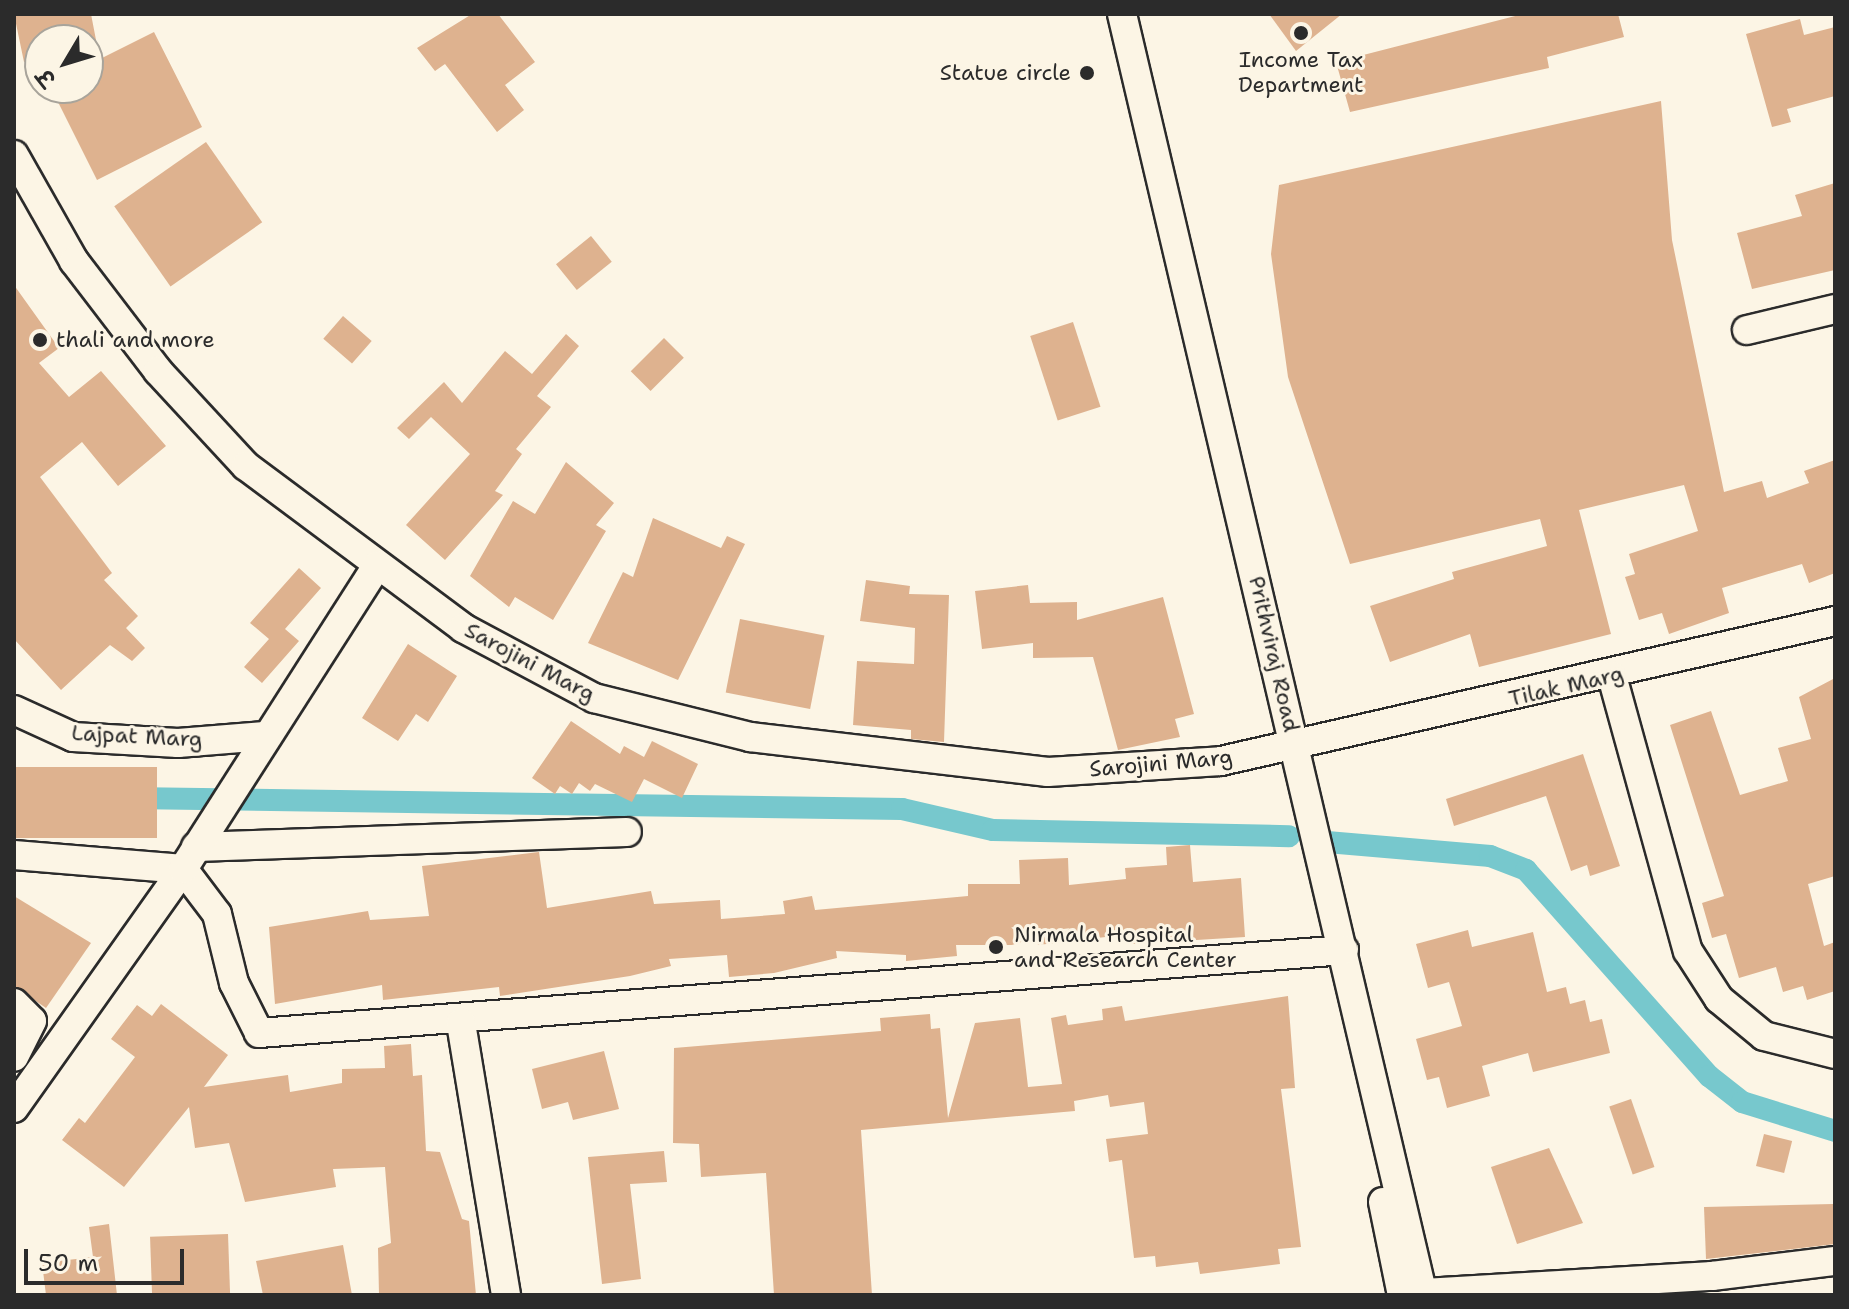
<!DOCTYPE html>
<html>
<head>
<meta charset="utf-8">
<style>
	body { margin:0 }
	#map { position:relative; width:1849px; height:1309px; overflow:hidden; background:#fcf5e5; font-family:"Shantell Sans","Playpen Sans Deva",sans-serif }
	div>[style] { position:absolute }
	.canal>* { height:22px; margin:-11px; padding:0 11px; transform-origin:11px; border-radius:11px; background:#77c8cd }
	.building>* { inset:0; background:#deb28f; transform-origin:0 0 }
	.roads { filter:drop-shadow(2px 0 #2b2b2b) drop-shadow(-2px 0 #2b2b2b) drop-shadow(0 2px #2b2b2b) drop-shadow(0 -2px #2b2b2b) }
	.minor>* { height:28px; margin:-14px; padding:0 14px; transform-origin:14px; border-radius:14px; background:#fcf5e5 }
	.dots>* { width:22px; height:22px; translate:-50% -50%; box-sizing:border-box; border:4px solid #fcf5e5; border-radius:50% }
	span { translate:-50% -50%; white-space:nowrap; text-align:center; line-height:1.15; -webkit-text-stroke:6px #fcf5e5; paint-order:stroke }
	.poi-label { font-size:22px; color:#2b2b2b }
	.right { translate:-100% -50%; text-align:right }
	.left { translate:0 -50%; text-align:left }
	.street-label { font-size:22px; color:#2b2b2b }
	.frame { position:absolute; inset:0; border:16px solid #2b2b2b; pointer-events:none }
	.north { position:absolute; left:24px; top:24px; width:80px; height:80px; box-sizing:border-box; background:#fcf5e5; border:2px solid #a8a49b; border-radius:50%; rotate:232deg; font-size:22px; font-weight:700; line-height:32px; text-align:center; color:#2b2b2b }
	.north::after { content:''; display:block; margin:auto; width:28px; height:36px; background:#2b2b2b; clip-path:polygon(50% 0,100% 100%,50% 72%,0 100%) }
	.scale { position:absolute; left:24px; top:1249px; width:160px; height:36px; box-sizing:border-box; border:4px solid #2b2b2b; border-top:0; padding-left:10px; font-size:24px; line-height:28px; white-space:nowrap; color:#2b2b2b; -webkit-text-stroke:6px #fcf5e5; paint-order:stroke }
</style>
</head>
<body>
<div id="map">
	<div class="canal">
		<div style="left:129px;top:798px;width:773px;rotate:0.82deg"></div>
		<div style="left:902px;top:809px;width:93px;rotate:13deg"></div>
		<div style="left:993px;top:830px;width:296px;rotate:1.2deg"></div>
		<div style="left:1327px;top:842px;width:164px;rotate:4.9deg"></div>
		<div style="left:1490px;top:856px;width:39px;rotate:21deg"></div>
		<div style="left:1526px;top:870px;width:276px;rotate:48.4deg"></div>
		<div style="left:1709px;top:1076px;width:42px;rotate:38.2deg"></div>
		<div style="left:1742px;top:1102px;width:97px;rotate:17.3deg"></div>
	</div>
	<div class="building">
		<div style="clip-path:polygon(14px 14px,91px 14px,96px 40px,40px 40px,40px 59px,24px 62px)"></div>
		<div style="clip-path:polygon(472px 14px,498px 14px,535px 62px,505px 85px,524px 110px,497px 132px,445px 64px,435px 71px,417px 48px)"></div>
		<div style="clip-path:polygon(1269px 14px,1342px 14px,1296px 51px)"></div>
		<div style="clip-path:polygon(1523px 14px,1618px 14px,1624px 37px,1547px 57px,1549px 68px,1350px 112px,1336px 62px)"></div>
		<div style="clip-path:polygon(1800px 19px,1804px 35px,1835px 27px,1835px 96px,1787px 109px,1791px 122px,1772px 127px,1746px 34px)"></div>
		<div style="clip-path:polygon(154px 32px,202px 127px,97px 180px,51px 88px,88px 88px,88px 65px)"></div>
		<div style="clip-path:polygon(1661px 101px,1672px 240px,1724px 492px,1762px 481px,1767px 498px,1809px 483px,1804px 471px,1835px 460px,1835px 573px,1809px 583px,1802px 564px,1722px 588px,1729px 613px,1669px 634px,1662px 613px,1639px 620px,1625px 577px,1635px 574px,1629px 554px,1698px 531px,1684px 485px,1579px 510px,1611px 634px,1479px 667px,1470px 634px,1390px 662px,1370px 606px,1454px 579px,1452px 572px,1547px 546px,1540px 519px,1350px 564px,1288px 377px,1271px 254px,1279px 185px)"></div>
		<div style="left:206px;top:142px;width:98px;height:112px;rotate:55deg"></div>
		<div style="clip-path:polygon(1835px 183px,1835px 270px,1752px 289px,1737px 233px,1802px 216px,1795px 195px)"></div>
		<div style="left:591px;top:236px;width:33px;height:45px;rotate:51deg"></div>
		<div style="clip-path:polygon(14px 285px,59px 348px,39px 363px,69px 397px,101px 371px,166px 446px,118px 486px,82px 442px,40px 477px,112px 573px,104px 580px,138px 616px,126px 628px,145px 648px,132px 661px,110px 645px,61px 690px,14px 639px)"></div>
		<div style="left:343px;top:316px;width:38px;height:30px;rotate:41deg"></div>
		<div style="left:1073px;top:322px;width:89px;height:45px;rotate:72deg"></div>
		<div style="clip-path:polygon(566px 334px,579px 346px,537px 396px,551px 407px,516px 449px,522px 454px,495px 491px,503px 495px,445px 560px,406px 525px,470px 454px,431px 417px,409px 439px,397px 428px,444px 382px,462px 403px,505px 351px,532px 374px)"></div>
		<div style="left:664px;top:338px;width:28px;height:47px;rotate:45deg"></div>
		<div style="clip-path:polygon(566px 462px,614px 503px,596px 525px,606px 531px,553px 620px,515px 597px,509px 607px,470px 576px,513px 501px,535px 514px)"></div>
		<div style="clip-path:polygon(653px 518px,721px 548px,727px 536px,745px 544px,678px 680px,588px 643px,623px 572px,633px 577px)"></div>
		<div style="clip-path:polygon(299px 568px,321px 588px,285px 629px,299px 641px,262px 683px,244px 667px,269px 639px,250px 623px)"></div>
		<div style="clip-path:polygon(866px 580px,910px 586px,909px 594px,949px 595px,944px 742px,911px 739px,911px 730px,853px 725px,857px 661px,914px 664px,915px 628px,860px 621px)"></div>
		<div style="clip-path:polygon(1028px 585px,1030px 603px,1077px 602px,1077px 620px,1163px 597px,1194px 714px,1175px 719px,1180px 737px,1118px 750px,1093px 657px,1033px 658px,1033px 643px,982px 649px,975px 591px)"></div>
		<div style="left:740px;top:619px;width:86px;height:75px;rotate:11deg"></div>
		<div style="clip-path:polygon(408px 644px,457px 676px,428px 722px,416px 714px,398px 741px,362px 718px)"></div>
		<div style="clip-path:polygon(1835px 678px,1835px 876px,1808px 884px,1824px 946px,1835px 942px,1835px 991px,1807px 1000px,1803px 986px,1783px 992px,1776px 967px,1739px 978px,1726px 934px,1712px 938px,1702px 903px,1724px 896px,1670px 725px,1711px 711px,1740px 795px,1788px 781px,1778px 748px,1811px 739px,1799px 697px)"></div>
		<div style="clip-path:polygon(571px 721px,620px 754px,624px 746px,644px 757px,652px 741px,698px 764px,682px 798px,644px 779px,632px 802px,595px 784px,590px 791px,579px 783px,572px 794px,560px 786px,555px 794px,532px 778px)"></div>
		<div style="clip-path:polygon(1583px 754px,1620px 866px,1590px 876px,1587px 865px,1571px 871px,1546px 796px,1454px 826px,1446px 799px)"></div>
		<div style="left:14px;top:767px;width:143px;height:71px"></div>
		<div style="clip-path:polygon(1190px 845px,1193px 882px,1241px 878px,1245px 937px,1132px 944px,1131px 934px,1038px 945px,1037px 937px,1012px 945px,956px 945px,957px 956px,906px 961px,906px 955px,836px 951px,837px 958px,774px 973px,729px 977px,727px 955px,669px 959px,671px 966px,630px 976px,500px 996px,499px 987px,383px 1000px,382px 985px,275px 1004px,269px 927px,368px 911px,370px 920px,429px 916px,422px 866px,539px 852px,547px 908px,651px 891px,654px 904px,720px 900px,721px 919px,785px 914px,783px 901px,812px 896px,815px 910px,968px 896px,968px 884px,1020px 884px,1019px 860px,1068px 858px,1069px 885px,1126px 879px,1125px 868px,1167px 865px,1166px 847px)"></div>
		<div style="clip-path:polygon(14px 896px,91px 943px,46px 1008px,14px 986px)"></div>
		<div style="clip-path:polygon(1468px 930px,1472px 947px,1533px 932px,1547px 992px,1566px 987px,1570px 1004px,1585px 1000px,1590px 1022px,1602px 1019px,1610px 1053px,1533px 1072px,1528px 1053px,1482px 1066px,1490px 1096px,1447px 1108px,1439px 1077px,1427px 1080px,1416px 1039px,1462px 1026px,1449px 982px,1428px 988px,1416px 944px)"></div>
		<div style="clip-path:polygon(1288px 996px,1295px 1088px,1281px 1089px,1301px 1247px,1278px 1249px,1280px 1264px,1200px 1274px,1198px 1262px,1156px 1267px,1155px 1256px,1134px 1258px,1122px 1160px,1109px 1162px,1106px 1139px,1148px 1134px,1144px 1102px,1110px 1107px,1108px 1095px,1074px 1101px,1075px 1111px,861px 1130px,872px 1295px,774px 1295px,766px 1173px,701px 1177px,699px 1144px,673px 1143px,674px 1048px,881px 1031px,880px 1018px,930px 1014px,931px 1029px,940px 1028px,948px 1118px,975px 1023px,1020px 1018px,1028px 1087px,1062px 1084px,1051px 1018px,1066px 1015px,1068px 1025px,1103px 1020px,1102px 1009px,1122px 1006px,1125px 1021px)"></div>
		<div style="clip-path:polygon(161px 1004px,228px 1055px,204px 1087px,288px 1075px,290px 1092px,342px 1083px,342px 1069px,385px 1068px,384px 1046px,411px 1044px,413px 1076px,422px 1075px,426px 1151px,440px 1152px,462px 1219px,469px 1221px,476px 1295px,379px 1295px,378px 1248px,391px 1243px,385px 1167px,333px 1169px,336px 1187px,245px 1202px,229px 1143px,195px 1148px,189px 1107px,124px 1187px,62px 1140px,79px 1118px,85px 1123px,135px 1057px,111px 1039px,137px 1005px,152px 1016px)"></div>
		<div style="clip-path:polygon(604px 1051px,619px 1109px,573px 1120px,568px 1102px,542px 1109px,532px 1069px)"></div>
		<div style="left:1631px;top:1099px;width:72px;height:23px;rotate:71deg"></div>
		<div style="left:1764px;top:1134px;width:29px;height:33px;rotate:14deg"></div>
		<div style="clip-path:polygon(1549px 1148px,1583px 1223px,1517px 1244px,1491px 1167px)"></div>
		<div style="clip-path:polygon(664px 1151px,667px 1182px,630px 1184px,641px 1279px,602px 1284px,588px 1157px)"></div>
		<div style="clip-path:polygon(1833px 1204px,1835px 1244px,1706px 1259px,1704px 1207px)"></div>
		<div style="clip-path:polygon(109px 1224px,117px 1295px,46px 1295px,42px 1263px,93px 1257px,89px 1227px)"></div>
		<div style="left:228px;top:1234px;width:61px;height:78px;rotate:88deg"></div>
		<div style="clip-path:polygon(343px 1245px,352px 1295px,263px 1295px,256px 1261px)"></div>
	</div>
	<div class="roads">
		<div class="minor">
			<div style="left:1122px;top:14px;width:1316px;rotate:76.78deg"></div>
			<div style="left:14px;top:155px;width:122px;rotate:60.5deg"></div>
			<div style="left:74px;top:261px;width:138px;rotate:52.6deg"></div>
			<div style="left:158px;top:371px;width:129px;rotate:47.2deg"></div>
			<div style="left:246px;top:466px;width:271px;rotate:36.7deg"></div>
			<div style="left:463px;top:628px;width:149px;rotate:28.1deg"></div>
			<div style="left:594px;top:698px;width:161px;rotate:14deg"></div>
			<div style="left:750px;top:737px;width:300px;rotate:6.7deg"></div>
			<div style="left:1048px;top:772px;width:173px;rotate:-3.6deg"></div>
			<div style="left:1221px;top:761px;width:630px;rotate:-12.84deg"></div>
			<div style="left:1747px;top:330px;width:90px;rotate:-13.4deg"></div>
			<div style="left:1612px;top:676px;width:285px;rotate:74.6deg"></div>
			<div style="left:1688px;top:951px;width:57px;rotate:57.1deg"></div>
			<div style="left:1719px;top:999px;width:58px;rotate:39.4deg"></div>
			<div style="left:1764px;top:1036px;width:73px;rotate:14.2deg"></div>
			<div style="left:14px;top:710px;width:65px;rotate:24.6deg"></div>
			<div style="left:73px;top:737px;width:105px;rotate:3.3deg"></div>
			<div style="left:178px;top:743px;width:87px;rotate:-4.6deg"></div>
			<div style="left:196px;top:847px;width:431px;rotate:-2deg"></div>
			<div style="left:14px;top:855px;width:170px;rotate:4.7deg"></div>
			<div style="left:183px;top:869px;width:56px;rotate:52.9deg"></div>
			<div style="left:217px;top:914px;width:71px;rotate:76.2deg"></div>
			<div style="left:234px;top:983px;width:56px;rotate:63.4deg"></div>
			<div style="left:259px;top:1033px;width:1088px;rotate:-4.37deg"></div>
			<div style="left:14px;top:1003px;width:25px;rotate:45deg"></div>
			<div style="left:32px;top:1021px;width:40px;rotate:116.6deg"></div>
			<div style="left:461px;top:1023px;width:276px;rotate:80.6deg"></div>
			<div style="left:14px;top:1108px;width:293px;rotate:-54.7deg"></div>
			<div style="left:183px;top:869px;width:360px;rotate:-57.4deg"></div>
			<div style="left:1383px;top:1202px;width:95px;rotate:78.5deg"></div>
			<div style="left:1407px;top:1294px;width:306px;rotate:-3.4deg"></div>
			<div style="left:1712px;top:1276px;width:124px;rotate:-7deg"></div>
		</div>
	</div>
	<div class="dots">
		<div style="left:1301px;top:33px;background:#2b2b2b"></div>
		<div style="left:1087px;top:73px;background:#2b2b2b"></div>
		<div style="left:40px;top:340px;background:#2b2b2b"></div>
		<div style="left:996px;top:947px;background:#2b2b2b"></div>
	</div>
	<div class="poi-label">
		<span style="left:1301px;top:72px">Income Tax<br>Department</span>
		<span class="right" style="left:1071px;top:73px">Statue circle</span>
		<span class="left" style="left:56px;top:340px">thali and more</span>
		<span class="left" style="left:1014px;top:947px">Nirmala Hospital<br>and Research Center</span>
	</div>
	<div class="street-label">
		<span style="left:1274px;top:654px;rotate:77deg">Prithviraj Road</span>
		<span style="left:530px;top:662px;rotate:28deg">Sarojini Marg</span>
		<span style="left:1566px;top:686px;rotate:-13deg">Tilak Marg</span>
		<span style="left:137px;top:736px;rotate:3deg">Lajpat Marg</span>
		<span style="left:1161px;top:763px;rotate:-5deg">Sarojini Marg</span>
	</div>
	<div class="frame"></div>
	<div class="north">उ</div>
	<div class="scale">50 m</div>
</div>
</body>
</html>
